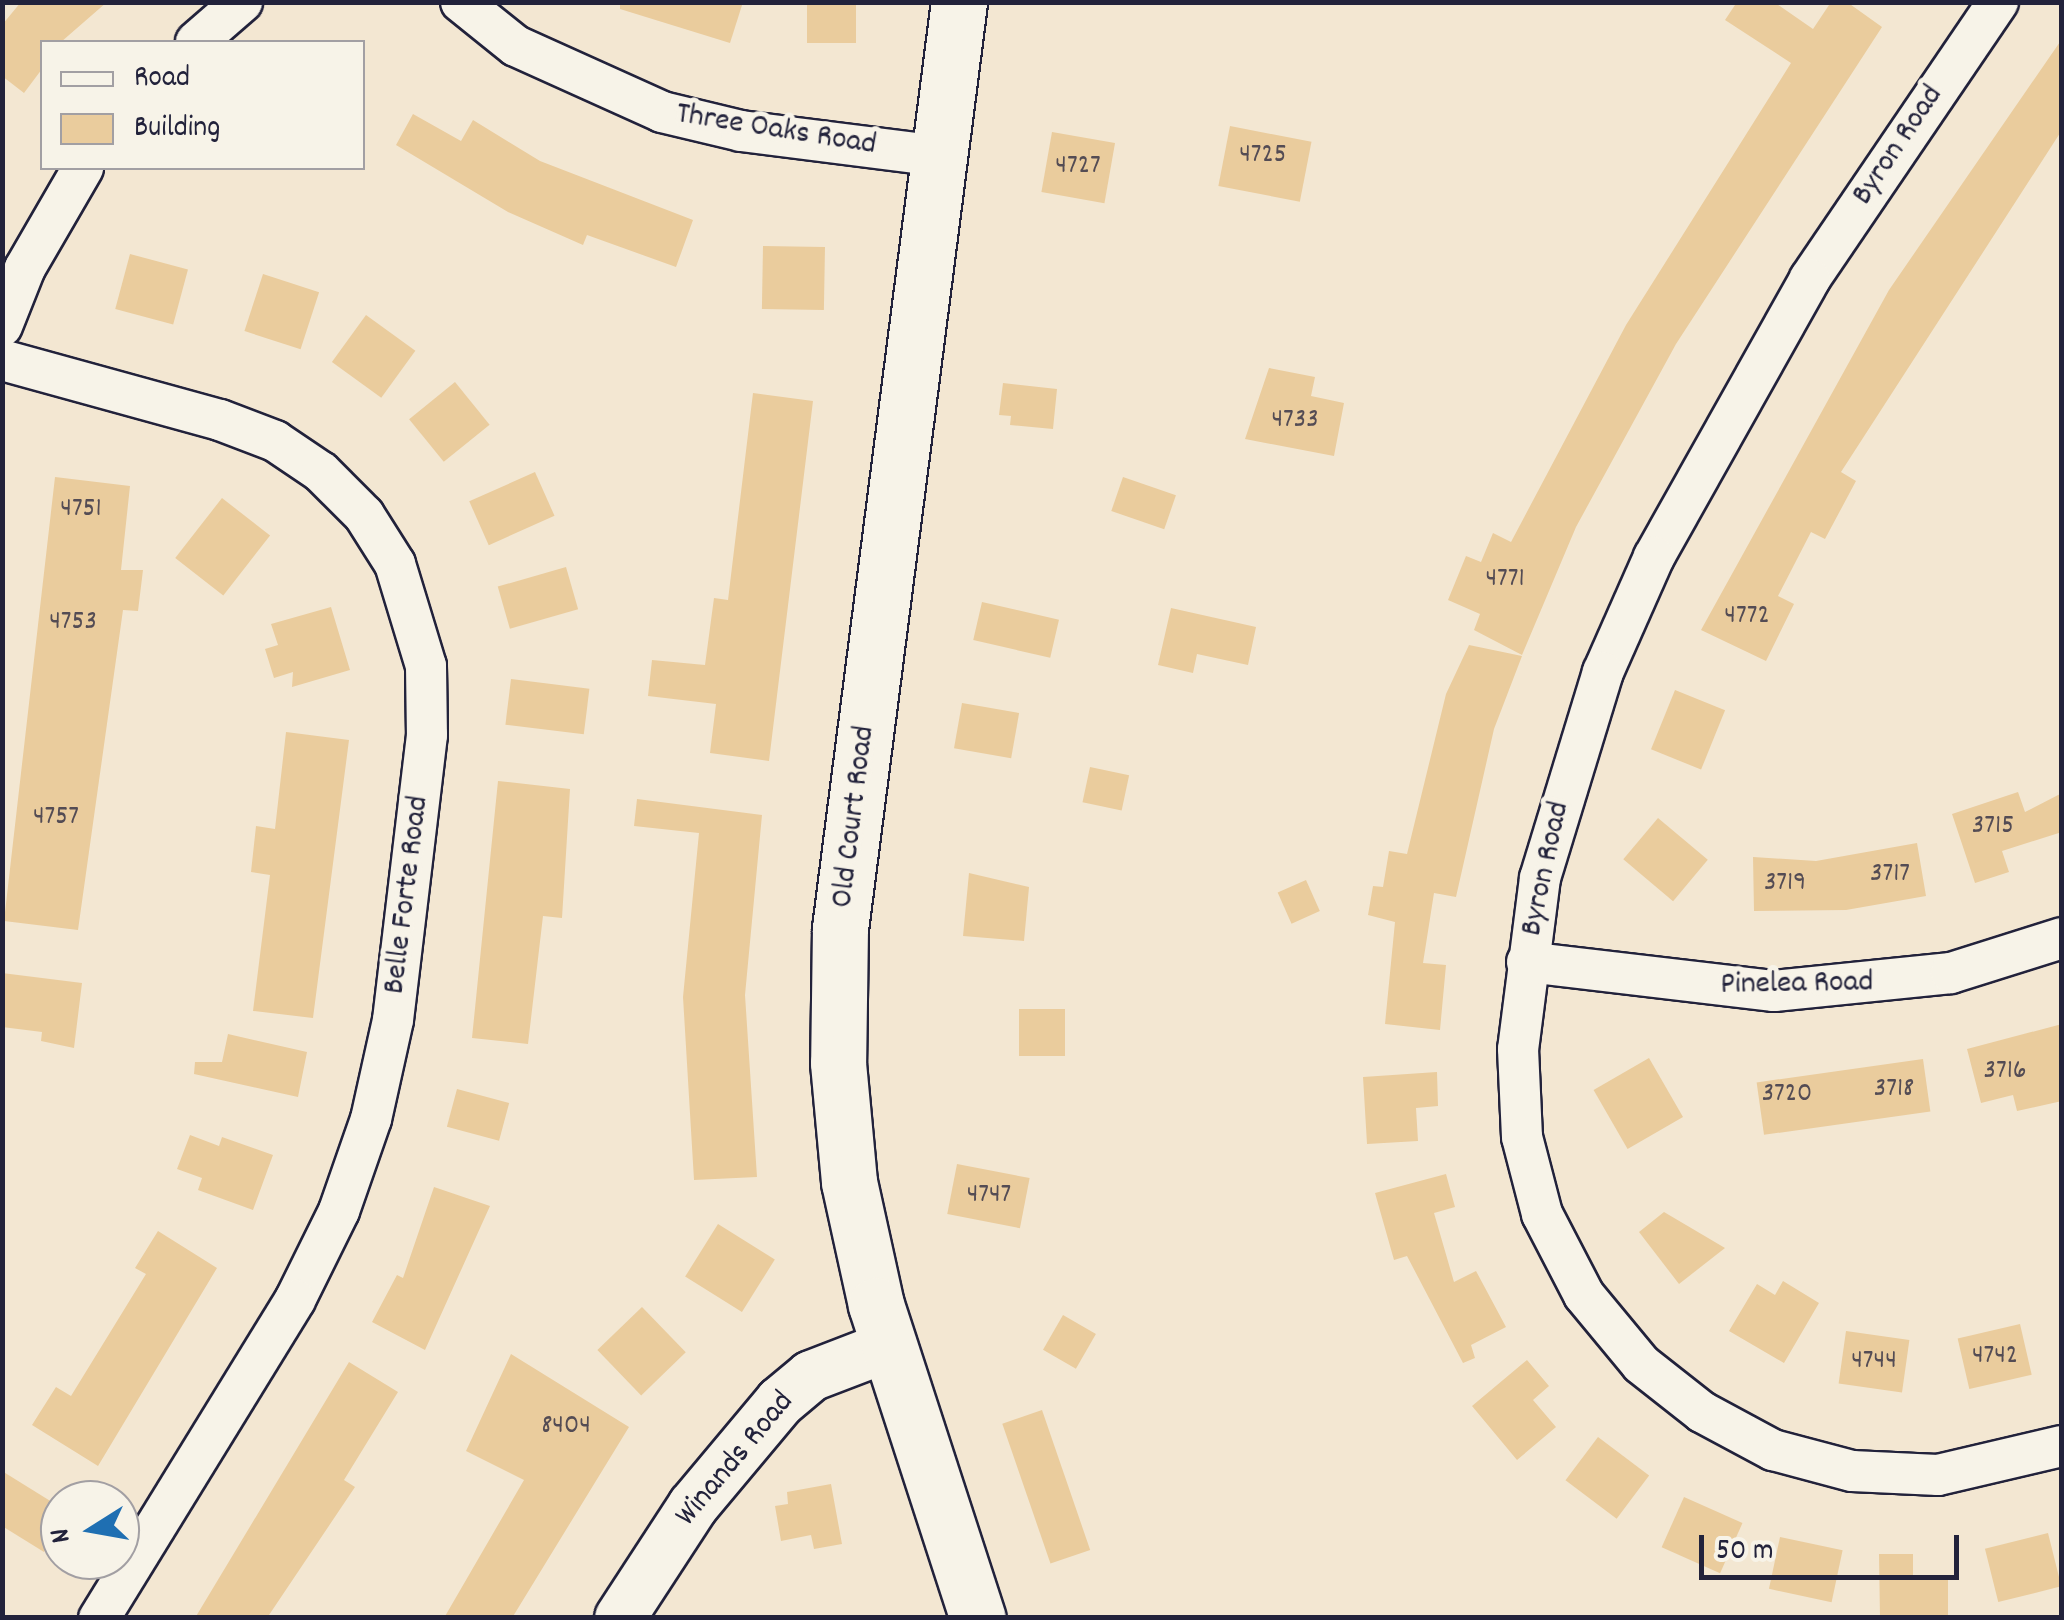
<!DOCTYPE html>
<html>
<head>
<meta charset="utf-8">
<style>
	body { margin:0 }
	#map { position:relative; width:2064px; height:1620px; overflow:hidden; background:#f3e7d2; font-family:Dekko,sans-serif }
	div>[style] { position:absolute }
	.building>* { inset:0; background:#eacc9d; transform-origin:0 0 }
	.roads { filter:drop-shadow(2px 0 #22223b) drop-shadow(-2px 0 #22223b) drop-shadow(0 2px #22223b) drop-shadow(0 -2px #22223b) }
	.minor>* { height:40px; margin:-20px; padding:0 20px; transform-origin:20px; border-radius:20px; background:#f7f3e8 }
	.tertiary>* { height:50px; margin:-25px; padding:0 25px; transform-origin:25px; border-radius:25px; background:#f7f3e8 }
	.secondary>* { height:55px; margin:-27.5px; padding:0 27.5px; transform-origin:27.5px; border-radius:27.5px; background:#f7f3e8 }
	span { translate:-50% -50%; white-space:nowrap; text-align:center; line-height:1.15; -webkit-text-stroke:10px #f7f3e8; paint-order:stroke }
	.number-label { font-size:28px; color:#544c54 }
	.number-label span { -webkit-text-stroke-width:0 }
	.street-label { font-size:32px; color:#22223b }
	.frame { position:absolute; inset:0; border:5px solid #22223b; pointer-events:none }
	.legend { position:absolute; left:40px; top:40px; width:325px; height:130px; box-sizing:border-box; background:#f7f3e8; border:2px solid #a29fa3; margin:0; padding:12px 18px; list-style:none; font-size:30px; color:#22223b }
	.legend li { display:flex; align-items:center; gap:20px; height:50px }
	.legend b { width:50px; border:2px solid #a29fa3 }
	.north { position:absolute; left:40px; top:1480px; width:100px; height:100px; box-sizing:border-box; background:#f7f3e8; border:2px solid #a29fa3; border-radius:50%; rotate:259deg; font-size:28px; font-weight:700; line-height:40px; text-align:center; color:#22223b }
	.north::after { content:''; display:block; margin:auto; width:35px; height:45px; background:#1f6fb2; clip-path:polygon(50% 0,100% 100%,50% 72%,0 100%) }
	.scale { position:absolute; left:1699px; top:1535px; width:260px; height:45px; box-sizing:border-box; border:5px solid #22223b; border-top:0; padding-left:12px; font-size:30px; line-height:35px; white-space:nowrap; color:#22223b; -webkit-text-stroke:8px #f7f3e8; paint-order:stroke }
</style>
</head>
<body>
<div id="map">
	<div class="building">
		<div style="clip-path:polygon(21px 2px,107px 2px,61px 42px,42px 42px,42px 69px,24px 93px,2px 76px,2px 25px)"></div>
		<div style="clip-path:polygon(620px 2px,743px 2px,730px 43px,620px 9px)"></div>
		<div style="left:807px;top:2px;width:49px;height:41px"></div>
		<div style="clip-path:polygon(1737px 2px,1774px 2px,1813px 29px,1831px 2px,1847px 2px,1882px 27px,1676px 344px,1576px 527px,1522px 655px,1474px 630px,1480px 614px,1448px 600px,1466px 556px,1481px 562px,1493px 533px,1511px 542px,1626px 325px,1791px 63px,1725px 20px)"></div>
		<div style="clip-path:polygon(2062px 39px,2062px 130px,1841px 472px,1856px 481px,1825px 539px,1811px 532px,1778px 596px,1794px 604px,1766px 661px,1701px 630px,1889px 290px)"></div>
		<div style="clip-path:polygon(413px 114px,461px 141px,473px 120px,540px 161px,693px 220px,676px 267px,587px 235px,583px 245px,508px 212px,396px 145px)"></div>
		<div style="left:1230px;top:126px;width:83px;height:61px;rotate:11deg"></div>
		<div style="left:1052px;top:132px;width:64px;height:61px;rotate:10deg"></div>
		<div style="left:763px;top:246px;width:62px;height:63px;rotate:1deg"></div>
		<div style="left:130px;top:254px;width:60px;height:57px;rotate:15deg"></div>
		<div style="left:263px;top:274px;width:59px;height:60px;rotate:18deg"></div>
		<div style="left:366px;top:315px;width:61px;height:58px;rotate:36deg"></div>
		<div style="clip-path:polygon(1269px 368px,1315px 377px,1311px 396px,1344px 403px,1334px 456px,1245px 439px)"></div>
		<div style="left:455px;top:382px;width:55px;height:59px;rotate:51deg"></div>
		<div style="clip-path:polygon(1003px 383px,1057px 389px,1053px 429px,1010px 425px,1011px 416px,999px 415px)"></div>
		<div style="clip-path:polygon(753px 393px,813px 401px,769px 761px,710px 753px,716px 704px,648px 696px,652px 660px,705px 665px,714px 598px,728px 600px)"></div>
		<div style="left:535px;top:472px;width:48px;height:72px;rotate:66deg"></div>
		<div style="clip-path:polygon(55px 477px,130px 486px,121px 570px,143px 570px,138px 611px,123px 610px,78px 930px,4px 921px)"></div>
		<div style="left:1123px;top:477px;width:56px;height:36px;rotate:19deg"></div>
		<div style="left:222px;top:498px;width:61px;height:76px;rotate:38deg"></div>
		<div style="left:566px;top:567px;width:44px;height:71px;rotate:74deg"></div>
		<div style="left:982px;top:602px;width:79px;height:39px;rotate:13deg"></div>
		<div style="clip-path:polygon(331px 607px,350px 670px,292px 687px,293px 672px,274px 678px,265px 649px,278px 645px,271px 624px)"></div>
		<div style="clip-path:polygon(1171px 608px,1256px 627px,1248px 665px,1197px 654px,1193px 673px,1158px 665px)"></div>
		<div style="clip-path:polygon(1469px 645px,1522px 656px,1494px 729px,1456px 897px,1434px 893px,1423px 963px,1446px 965px,1440px 1030px,1385px 1024px,1395px 922px,1368px 915px,1373px 886px,1383px 887px,1389px 851px,1407px 854px,1446px 694px)"></div>
		<div style="left:511px;top:679px;width:79px;height:46px;rotate:7deg"></div>
		<div style="left:1675px;top:690px;width:54px;height:64px;rotate:22deg"></div>
		<div style="left:962px;top:703px;width:58px;height:46px;rotate:10deg"></div>
		<div style="clip-path:polygon(286px 732px,349px 740px,313px 1018px,253px 1011px,270px 875px,251px 872px,256px 826px,275px 829px)"></div>
		<div style="left:1090px;top:767px;width:40px;height:36px;rotate:12deg"></div>
		<div style="clip-path:polygon(498px 781px,570px 789px,562px 918px,543px 916px,528px 1044px,472px 1038px)"></div>
		<div style="clip-path:polygon(2018px 792px,2025px 812px,2062px 793px,2062px 832px,2002px 851px,2009px 872px,1975px 883px,1952px 814px)"></div>
		<div style="clip-path:polygon(637px 799px,762px 815px,745px 995px,757px 1177px,694px 1180px,683px 997px,699px 833px,634px 826px)"></div>
		<div style="left:1658px;top:818px;width:65px;height:54px;rotate:40deg"></div>
		<div style="clip-path:polygon(1917px 843px,1926px 896px,1846px 910px,1754px 911px,1753px 857px,1816px 861px)"></div>
		<div style="clip-path:polygon(969px 873px,1029px 887px,1024px 941px,963px 936px)"></div>
		<div style="left:1306px;top:880px;width:34px;height:31px;rotate:66deg"></div>
		<div style="clip-path:polygon(2px 973px,82px 983px,74px 1048px,41px 1041px,42px 1032px,2px 1027px)"></div>
		<div style="left:1019px;top:1009px;width:46px;height:47px"></div>
		<div style="clip-path:polygon(2062px 1024px,2062px 1101px,2017px 1111px,2013px 1095px,1981px 1103px,1967px 1049px)"></div>
		<div style="clip-path:polygon(228px 1034px,307px 1052px,298px 1097px,194px 1074px,195px 1062px,222px 1062px)"></div>
		<div style="left:1649px;top:1058px;width:68px;height:64px;rotate:60deg"></div>
		<div style="left:1923px;top:1059px;width:53px;height:168px;rotate:82deg"></div>
		<div style="clip-path:polygon(1437px 1072px,1438px 1106px,1416px 1108px,1418px 1141px,1367px 1144px,1363px 1077px)"></div>
		<div style="left:457px;top:1089px;width:54px;height:39px;rotate:15deg"></div>
		<div style="clip-path:polygon(190px 1135px,219px 1146px,222px 1137px,273px 1155px,253px 1210px,198px 1190px,202px 1178px,177px 1169px)"></div>
		<div style="left:957px;top:1164px;width:74px;height:51px;rotate:11deg"></div>
		<div style="clip-path:polygon(1446px 1174px,1455px 1207px,1434px 1213px,1454px 1282px,1476px 1271px,1506px 1327px,1471px 1345px,1475px 1358px,1463px 1363px,1407px 1256px,1394px 1260px,1375px 1193px)"></div>
		<div style="clip-path:polygon(434px 1187px,490px 1206px,425px 1350px,372px 1322px,397px 1275px,403px 1278px)"></div>
		<div style="clip-path:polygon(1664px 1212px,1725px 1248px,1679px 1284px,1639px 1232px)"></div>
		<div style="left:718px;top:1224px;width:67px;height:62px;rotate:32deg"></div>
		<div style="clip-path:polygon(158px 1231px,217px 1268px,98px 1466px,32px 1425px,56px 1387px,71px 1396px,146px 1274px,135px 1268px)"></div>
		<div style="clip-path:polygon(1783px 1281px,1819px 1303px,1784px 1363px,1729px 1331px,1757px 1284px,1775px 1295px)"></div>
		<div style="left:642px;top:1307px;width:63px;height:62px;rotate:46deg"></div>
		<div style="left:1063px;top:1315px;width:38px;height:40px;rotate:30deg"></div>
		<div style="left:2020px;top:1324px;width:52px;height:64px;rotate:77deg"></div>
		<div style="left:1846px;top:1331px;width:64px;height:53px;rotate:8deg"></div>
		<div style="clip-path:polygon(511px 1354px,629px 1427px,512px 1618px,444px 1618px,524px 1480px,466px 1451px)"></div>
		<div style="clip-path:polygon(1527px 1360px,1549px 1386px,1533px 1400px,1556px 1427px,1517px 1460px,1472px 1406px)"></div>
		<div style="clip-path:polygon(349px 1362px,398px 1392px,344px 1480px,355px 1487px,267px 1618px,195px 1618px)"></div>
		<div style="left:1042px;top:1410px;width:148px;height:42px;rotate:71deg"></div>
		<div style="left:1598px;top:1437px;width:64px;height:54px;rotate:37deg"></div>
		<div style="clip-path:polygon(2px 1471px,60px 1507px,60px 1527px,44px 1552px,2px 1526px)"></div>
		<div style="clip-path:polygon(831px 1484px,842px 1544px,814px 1549px,811px 1535px,781px 1541px,775px 1506px,788px 1504px,787px 1492px)"></div>
		<div style="left:1684px;top:1497px;width:64px;height:55px;rotate:24deg"></div>
		<div style="left:2048px;top:1533px;width:55px;height:65px;rotate:76deg"></div>
		<div style="left:1780px;top:1537px;width:64px;height:53px;rotate:12deg"></div>
		<div style="clip-path:polygon(1879px 1554px,1913px 1554px,1913px 1576px,1948px 1575px,1948px 1618px,1880px 1618px)"></div>
	</div>
	<div class="roads">
		<div class="minor">
			<div style="left:461px;top:2px;width:70px;rotate:38.7deg"></div>
			<div style="left:516px;top:46px;width:160px;rotate:24.3deg"></div>
			<div style="left:662px;top:112px;width:81px;rotate:13.5deg"></div>
			<div style="left:741px;top:131px;width:201px;rotate:7.2deg"></div>
			<div style="left:1998px;top:2px;width:335px;rotate:124.2deg"></div>
			<div style="left:1810px;top:279px;width:319px;rotate:119.3deg"></div>
			<div style="left:1654px;top:557px;width:126px;rotate:113.9deg"></div>
			<div style="left:1603px;top:672px;width:215px;rotate:107deg"></div>
			<div style="left:1540px;top:878px;width:172px;rotate:97.3deg"></div>
			<div style="left:1518px;top:1049px;width:88px;rotate:87.4deg"></div>
			<div style="left:1522px;top:1137px;width:80px;rotate:75.4deg"></div>
			<div style="left:1542px;top:1214px;width:91px;rotate:62.6deg"></div>
			<div style="left:1584px;top:1295px;width:89px;rotate:50.4deg"></div>
			<div style="left:1641px;top:1364px;width:78px;rotate:38.2deg"></div>
			<div style="left:1702px;top:1412px;width:81px;rotate:28.2deg"></div>
			<div style="left:1773px;top:1450px;width:82px;rotate:14.9deg"></div>
			<div style="left:1852px;top:1471px;width:86px;rotate:2.7deg"></div>
			<div style="left:1938px;top:1475px;width:127px;rotate:-13.2deg"></div>
			<div style="left:196px;top:42px;width:61px;rotate:-41deg"></div>
			<div style="left:2px;top:326px;width:62px;rotate:-68.4deg"></div>
			<div style="left:25px;top:268px;width:116px;rotate:-59.9deg"></div>
			<div style="left:2px;top:360px;width:226px;rotate:15.4deg"></div>
			<div style="left:220px;top:420px;width:59px;rotate:20.9deg"></div>
			<div style="left:275px;top:441px;width:55px;rotate:34deg"></div>
			<div style="left:321px;top:472px;width:61px;rotate:45deg"></div>
			<div style="left:364px;top:515px;width:58px;rotate:57.7deg"></div>
			<div style="left:395px;top:564px;width:107px;rotate:73.1deg"></div>
			<div style="left:426px;top:666px;width:69px;rotate:89.2deg"></div>
			<div style="left:427px;top:735px;width:287px;rotate:96.8deg"></div>
			<div style="left:393px;top:1020px;width:101px;rotate:102.5deg"></div>
			<div style="left:371px;top:1119px;width:97px;rotate:109.2deg"></div>
			<div style="left:339px;top:1211px;width:99px;rotate:116.3deg"></div>
			<div style="left:295px;top:1300px;width:374px;rotate:121.6deg"></div>
			<div style="left:1527px;top:962px;width:249px;rotate:6.7deg"></div>
			<div style="left:1774px;top:991px;width:178px;rotate:-5.8deg"></div>
			<div style="left:1951px;top:973px;width:116px;rotate:-17.5deg"></div>
		</div>
		<div class="tertiary">
			<div style="left:620px;top:1618px;width:134px;rotate:-56.9deg"></div>
			<div style="left:693px;top:1506px;width:136px;rotate:-50.1deg"></div>
			<div style="left:780px;top:1402px;width:40px;rotate:-40deg"></div>
			<div style="left:811px;top:1376px;width:84px;rotate:-21deg"></div>
		</div>
		<div class="secondary">
			<div style="left:959px;top:2px;width:934px;rotate:97.32deg"></div>
			<div style="left:840px;top:928px;width:135px;rotate:90.8deg"></div>
			<div style="left:838px;top:1063px;width:120px;rotate:84.7deg"></div>
			<div style="left:849px;top:1182px;width:126px;rotate:77.6deg"></div>
			<div style="left:876px;top:1305px;width:329px;rotate:72deg"></div>
		</div>
	</div>
	<div class="number-label">
		<span style="left:1263px;top:156px">4725</span>
		<span style="left:1078px;top:167px">4727</span>
		<span style="left:1295px;top:421px">4733</span>
		<span style="left:81px;top:510px">4751</span>
		<span style="left:1505px;top:580px">4771</span>
		<span style="left:1747px;top:617px">4772</span>
		<span style="left:73px;top:623px">4753</span>
		<span style="left:56px;top:818px">4757</span>
		<span style="left:1993px;top:827px">3715</span>
		<span style="left:1890px;top:875px">3717</span>
		<span style="left:1785px;top:884px">3719</span>
		<span style="left:2005px;top:1072px">3716</span>
		<span style="left:1894px;top:1090px">3718</span>
		<span style="left:1787px;top:1095px">3720</span>
		<span style="left:989px;top:1196px">4747</span>
		<span style="left:1995px;top:1357px">4742</span>
		<span style="left:1874px;top:1362px">4744</span>
		<span style="left:566px;top:1427px">8404</span>
	</div>
	<div class="street-label">
		<span style="left:776px;top:131px;rotate:9deg">Three Oaks Road</span>
		<span style="left:1899px;top:146px;rotate:-56deg">Byron Road</span>
		<span style="left:855px;top:817px;rotate:-83deg">Old Court Road</span>
		<span style="left:1547px;top:869px;rotate:-78deg">Byron Road</span>
		<span style="left:408px;top:895px;rotate:-83deg">Belle Forte Road</span>
		<span style="left:1797px;top:985px;rotate:-1deg">Pinelea Road</span>
		<span style="left:736px;top:1460px;rotate:-50deg">Winands Road</span>
	</div>
	<div class="frame"></div>
	<ul class="legend">
	<li><b style="height:12px;background:#f7f3e8"></b>Road</li>
	<li><b style="height:28px;background:#eacc9d"></b>Building</li>
	</ul>
	<div class="north">N</div>
	<div class="scale">50 m</div>
</div>
</body>
</html>
